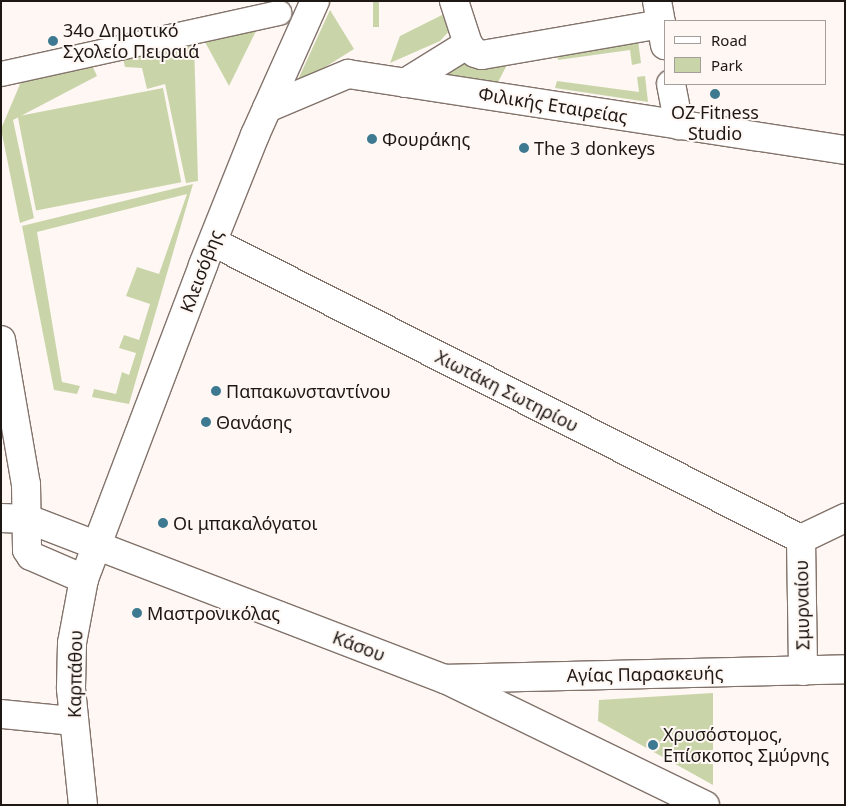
<!DOCTYPE html>
<html>
<head>
<meta charset="utf-8">
<style>
	body { margin:0 }
	#map { position:relative; width:846px; height:806px; overflow:hidden; background:#fef7f3; font-family:"Noto Sans",sans-serif }
	div>[style] { position:absolute }
	.green>* { inset:0; background:#c9d5a9; transform-origin:0 0 }
	.roads { filter:drop-shadow(1px 0 #82736b) drop-shadow(-1px 0 #82736b) drop-shadow(0 1px #82736b) drop-shadow(0 -1px #82736b) }
	.pedestrian>* { height:24px; margin:-12px; padding:0 12px; transform-origin:12px; border-radius:12px; background:#fff }
	.minor>* { height:28px; margin:-14px; padding:0 14px; transform-origin:14px; border-radius:14px; background:#fff }
	.tertiary>* { height:28px; margin:-14px; padding:0 14px; transform-origin:14px; border-radius:14px; background:#fff }
	.dots>* { width:14px; height:14px; translate:-50% -50%; box-sizing:border-box; border:2px solid #fef7f3; border-radius:50% }
	span { translate:-50% -50%; white-space:nowrap; text-align:center; line-height:1.15; -webkit-text-stroke:4px #fef7f3; paint-order:stroke }
	.poi-label { font-size:18px; color:#1e1815 }
	.left { translate:0 -50%; text-align:left }
	.street-label { font-size:18px; color:#1e1815 }
	.frame { position:absolute; inset:0; border:2px solid #1e1815; pointer-events:none }
	.legend { position:absolute; left:664px; top:20px; width:162px; height:65px; box-sizing:border-box; background:#fef7f3; border:1px solid #a49e9a; margin:0; padding:6px 9px; list-style:none; font-size:15px; color:#1e1815 }
	.legend li { display:flex; align-items:center; gap:10px; height:25px }
	.legend b { width:25px; border:1px solid #a49e9a }
</style>
</head>
<body>
<div id="map">
	<div class="green">
		<div style="left:373px;top:1px;width:6px;height:26px"></div>
		<div style="clip-path:polygon(330px 10px,354px 49px,295px 86px)"></div>
		<div style="clip-path:polygon(450px 11px,453px 27px,440px 41px,390px 63px,400px 36px)"></div>
		<div style="clip-path:polygon(258px 27px,229px 86px,205px 42px)"></div>
		<div style="clip-path:polygon(638px 40px,641px 63px,632px 65px,630px 50px,558px 60px,557px 53px)"></div>
		<div style="clip-path:polygon(194px 42px,198px 181px,186px 183px,165px 84px,147px 89px,142px 68px,125px 67px,123px 58px)"></div>
		<div style="clip-path:polygon(461px 56px,508px 63px,498px 82px,435px 74px)"></div>
		<div style="clip-path:polygon(91px 63px,97px 76px,13px 120px,34px 218px,20px 223px,1px 129px,23px 77px)"></div>
		<div style="clip-path:polygon(645px 76px,648px 102px,555px 88px,557px 81px,639px 92px,637px 77px)"></div>
		<div style="left:163px;top:88px;width:96px;height:148px;rotate:79deg"></div>
		<div style="clip-path:polygon(193px 184px,129px 404px,92px 397px,94px 389px,116px 394px,122px 372px,129px 375px,136px 353px,119px 348px,124px 335px,139px 340px,150px 304px,126px 296px,137px 267px,159px 274px,187px 194px,37px 232px,62px 382px,80px 386px,77px 394px,54px 390px,22px 226px)"></div>
		<div style="clip-path:polygon(713px 693px,713px 785px,598px 721px,599px 700px)"></div>
	</div>
	<div class="roads">
		<div class="pedestrian">
			<div style="left:1px;top:74px;width:285px;rotate:-12.4deg"></div>
		</div>
		<div class="minor">
			<div style="left:454px;top:1px;width:45px;rotate:72deg"></div>
			<div style="left:468px;top:44px;width:11px;rotate:52deg"></div>
			<div style="left:475px;top:53px;width:7px;rotate:16deg"></div>
			<div style="left:482px;top:55px;width:182px;rotate:-9.8deg"></div>
			<div style="left:657px;top:1px;width:45px;rotate:79.7deg"></div>
			<div style="left:405px;top:83px;width:74px;rotate:-31.8deg"></div>
			<div style="left:671px;top:84px;width:42px;rotate:79deg"></div>
			<div style="left:267px;top:108px;width:88px;rotate:-22.8deg"></div>
			<div style="left:348px;top:74px;width:503px;rotate:8.69deg"></div>
			<div style="left:213px;top:242px;width:659px;rotate:26.8deg"></div>
			<div style="left:1px;top:340px;width:146px;rotate:80.2deg"></div>
			<div style="left:26px;top:484px;width:66px;rotate:89.1deg"></div>
			<div style="left:27px;top:550px;width:7px;rotate:56deg"></div>
			<div style="left:31px;top:556px;width:58px;rotate:23.5deg"></div>
			<div style="left:1px;top:518px;width:27px;rotate:2deg"></div>
			<div style="left:28px;top:519px;width:75px;rotate:21.1deg"></div>
			<div style="left:801px;top:539px;width:132px;rotate:89.1deg"></div>
			<div style="left:801px;top:539px;width:49px;rotate:-25.5deg"></div>
			<div style="left:445px;top:679px;width:289px;rotate:25.9deg"></div>
			<div style="left:1px;top:714px;width:72px;rotate:5.6deg"></div>
		</div>
		<div class="tertiary">
			<div style="left:98px;top:546px;width:372px;rotate:21deg"></div>
			<div style="left:445px;top:679px;width:400px;rotate:-1.4deg"></div>
			<div style="left:83px;top:805px;width:118px;rotate:-95.9deg"></div>
			<div style="left:71px;top:688px;width:45px;rotate:-88.7deg"></div>
			<div style="left:72px;top:643px;width:65px;rotate:-79.4deg"></div>
			<div style="left:84px;top:579px;width:336px;rotate:-69.2deg"></div>
			<div style="left:203px;top:265px;width:140px;rotate:-68.2deg"></div>
			<div style="left:255px;top:135px;width:147px;rotate:-65.9deg"></div>
		</div>
	</div>
	<div class="dots">
		<div style="left:53px;top:41px;background:#3d7990"></div>
		<div style="left:715px;top:94px;background:#3d7990"></div>
		<div style="left:372px;top:139px;background:#3d7990"></div>
		<div style="left:524px;top:148px;background:#3d7990"></div>
		<div style="left:216px;top:391px;background:#3d7990"></div>
		<div style="left:206px;top:422px;background:#3d7990"></div>
		<div style="left:163px;top:523px;background:#3d7990"></div>
		<div style="left:137px;top:613px;background:#3d7990"></div>
		<div style="left:653px;top:745px;background:#3d7990"></div>
	</div>
	<div class="poi-label">
		<span class="left" style="left:63px;top:41px">34ο Δημοτικό<br>Σχολείο Πειραιά</span>
		<span style="left:715px;top:123px">OZ Fitness<br>Studio</span>
		<span class="left" style="left:382px;top:139px">Φουράκης</span>
		<span class="left" style="left:534px;top:148px">The 3 donkeys</span>
		<span class="left" style="left:226px;top:391px">Παπακωνσταντίνου</span>
		<span class="left" style="left:216px;top:422px">Θανάσης</span>
		<span class="left" style="left:173px;top:523px">Οι μπακαλόγατοι</span>
		<span class="left" style="left:147px;top:613px">Μαστρονικόλας</span>
		<span class="left" style="left:663px;top:745px">Χρυσόστομος,<br>Επίσκοπος Σμύρνης</span>
	</div>
	<div class="street-label">
		<span style="left:553px;top:105px;rotate:9deg">Φιλικής Εταιρείας</span>
		<span style="left:201px;top:271px;rotate:-69deg">Κλεισόβης</span>
		<span style="left:507px;top:391px;rotate:27deg">Χιωτάκη Σωτηρίου</span>
		<span style="left:802px;top:605px;rotate:-91deg">Σμυρναίου</span>
		<span style="left:359px;top:646px;rotate:21deg">Κάσου</span>
		<span style="left:75px;top:674px;rotate:-89deg">Καρπάθου</span>
		<span style="left:645px;top:674px;rotate:-1deg">Αγίας Παρασκευής</span>
	</div>
	<div class="frame"></div>
	<ul class="legend">
	<li><b style="height:6px;background:#fff"></b>Road</li>
	<li><b style="height:14px;background:#c9d5a9"></b>Park</li>
	</ul>
</div>
</body>
</html>
